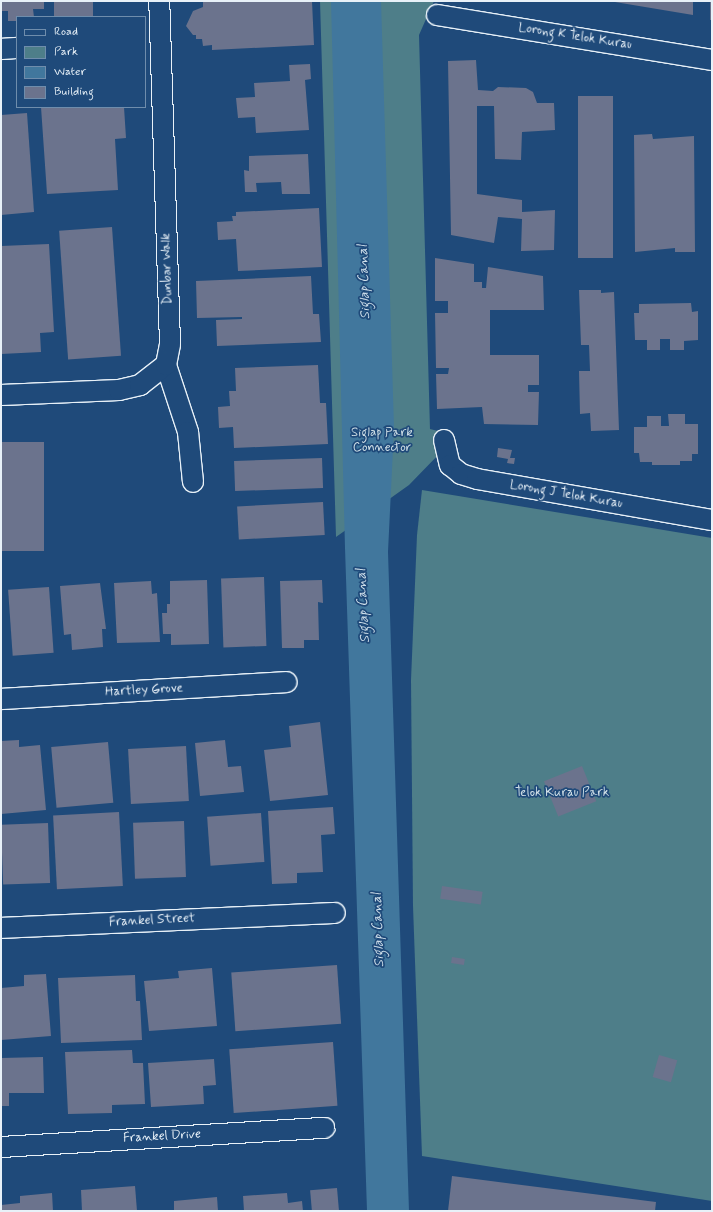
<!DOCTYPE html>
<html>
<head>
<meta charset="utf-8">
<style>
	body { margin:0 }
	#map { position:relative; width:713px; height:1212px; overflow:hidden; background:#1f4a7a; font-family:Mynerve,sans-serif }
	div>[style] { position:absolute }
	.green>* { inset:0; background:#4e7e89 }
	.water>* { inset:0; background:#41779d }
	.building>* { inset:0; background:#6b738d; transform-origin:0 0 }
	.roads { filter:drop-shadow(1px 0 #e8f1f8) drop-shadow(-1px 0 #e8f1f8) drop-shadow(0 1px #e8f1f8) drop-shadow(0 -1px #e8f1f8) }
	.minor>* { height:20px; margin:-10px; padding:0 10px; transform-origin:10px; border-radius:10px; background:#1f4a7a }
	span { translate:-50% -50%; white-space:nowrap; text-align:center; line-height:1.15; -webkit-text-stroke:3.5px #1f4a7a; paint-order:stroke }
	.street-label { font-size:13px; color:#e8f1f8 }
	.park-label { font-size:13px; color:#d1e0e7 }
	.water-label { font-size:14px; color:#cfdfea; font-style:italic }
	.frame { position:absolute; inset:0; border:2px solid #e8f1f8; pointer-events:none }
	.legend { position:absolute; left:16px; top:16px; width:130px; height:92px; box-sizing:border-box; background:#1f4a7a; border:1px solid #6f8dac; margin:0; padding:5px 7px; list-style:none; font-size:12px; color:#e8f1f8 }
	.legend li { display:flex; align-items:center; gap:8px; height:20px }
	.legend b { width:20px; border:1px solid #6f8dac }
</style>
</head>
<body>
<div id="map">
	<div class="green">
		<div style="clip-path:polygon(320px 1px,434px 1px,419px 35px,430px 429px,442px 432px,442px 451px,409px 485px,336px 537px)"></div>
		<div style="clip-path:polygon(422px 490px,712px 538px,712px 1201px,422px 1156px,413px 906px,411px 680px,417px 535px)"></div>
	</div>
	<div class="water">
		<div style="clip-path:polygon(331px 1px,381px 1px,394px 428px,388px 552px,409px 1211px,367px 1211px,345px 548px)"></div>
	</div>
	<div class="building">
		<div style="clip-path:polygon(1px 1px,44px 1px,44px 9px,33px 9px,34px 17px,17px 17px,17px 21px,8px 21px,8px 11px,1px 11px)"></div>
		<div style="left:54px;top:1px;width:39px;height:16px"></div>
		<div style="clip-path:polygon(203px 1px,312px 1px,314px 45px,212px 50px,212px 45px,203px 46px,202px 39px,196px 39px,196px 35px,193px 35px,186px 26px,193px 11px,203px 7px)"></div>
		<div style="clip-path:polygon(615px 1px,693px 1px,693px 15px,615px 2px)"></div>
		<div style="left:710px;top:1px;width:2px;height:19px"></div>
		<div style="clip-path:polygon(476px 60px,478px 90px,493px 91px,498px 87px,526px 88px,533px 92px,537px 103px,554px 103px,555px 130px,522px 132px,521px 160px,495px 159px,494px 106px,477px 106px,477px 194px,522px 200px,522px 212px,555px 210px,554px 250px,521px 251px,522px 219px,498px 217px,494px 243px,451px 235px,448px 61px)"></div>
		<div style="clip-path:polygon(310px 64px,311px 79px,305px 80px,309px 130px,256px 133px,255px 117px,238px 118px,236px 98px,255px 97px,254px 83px,290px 81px,289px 65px)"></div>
		<div style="left:578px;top:96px;width:35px;height:162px"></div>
		<div style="clip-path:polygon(41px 107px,124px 107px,126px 138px,115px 139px,118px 190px,47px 194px)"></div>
		<div style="clip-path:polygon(27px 113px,34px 212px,1px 215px,1px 115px)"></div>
		<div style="clip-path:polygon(652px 134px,653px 139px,694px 136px,695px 252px,675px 252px,675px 248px,635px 252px,634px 135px)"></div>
		<div style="clip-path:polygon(308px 154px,310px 194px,282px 194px,281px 182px,256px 183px,257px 192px,245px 192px,244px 170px,249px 171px,249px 156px)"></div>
		<div style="clip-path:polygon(319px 208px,322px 267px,238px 271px,236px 239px,218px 240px,217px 222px,233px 221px,232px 216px,236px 216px,236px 212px)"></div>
		<div style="left:112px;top:227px;width:129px;height:53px;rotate:86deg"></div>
		<div style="clip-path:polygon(49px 244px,54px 332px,40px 333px,41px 352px,1px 354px,1px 246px)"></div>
		<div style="clip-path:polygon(435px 258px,474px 264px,474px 282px,482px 282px,482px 288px,486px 288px,488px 267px,543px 276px,544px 310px,490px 310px,490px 355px,539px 355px,539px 385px,528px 385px,528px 392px,539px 392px,538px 425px,484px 424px,482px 407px,437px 409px,436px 374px,448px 374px,449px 368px,436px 368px,435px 313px,448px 313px,448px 301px,435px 301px)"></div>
		<div style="clip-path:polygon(311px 276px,313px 314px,319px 314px,321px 342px,217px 346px,216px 320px,242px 319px,242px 317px,197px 318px,196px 281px)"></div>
		<div style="clip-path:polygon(579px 290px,601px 290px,601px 293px,614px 292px,619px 430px,591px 431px,590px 413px,580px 414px,579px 371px,590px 371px,589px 345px,581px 345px)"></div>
		<div style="clip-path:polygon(691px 303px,692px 312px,698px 311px,698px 340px,684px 341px,684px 350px,670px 350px,670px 339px,660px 339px,660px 350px,647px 350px,647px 340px,635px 340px,634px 313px,639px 313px,639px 304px)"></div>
		<div style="clip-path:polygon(318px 365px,320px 403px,326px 403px,328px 444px,234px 448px,233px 427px,219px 428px,218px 407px,230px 406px,229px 391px,236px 391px,235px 368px)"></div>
		<div style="clip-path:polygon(668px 414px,685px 414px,685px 424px,698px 424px,698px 454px,692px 454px,692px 461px,680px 461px,680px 465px,652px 465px,652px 462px,640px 462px,639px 453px,634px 453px,634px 427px,647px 427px,647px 416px,661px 416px,661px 426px,669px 426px)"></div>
		<div style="left:1px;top:442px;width:43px;height:109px"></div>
		<div style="clip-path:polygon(498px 448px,512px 450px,510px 458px,515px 458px,514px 464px,507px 463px,508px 459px,497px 457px)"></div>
		<div style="left:322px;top:458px;width:30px;height:88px;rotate:88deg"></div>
		<div style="left:323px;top:502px;width:33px;height:86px;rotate:87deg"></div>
		<div style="left:264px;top:577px;width:69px;height:43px;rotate:88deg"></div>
		<div style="clip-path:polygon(207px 580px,209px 644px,171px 645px,171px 634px,163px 634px,162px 613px,167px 613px,167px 604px,170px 604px,170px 581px)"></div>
		<div style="clip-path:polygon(322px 580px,323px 603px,318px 602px,319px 640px,304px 640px,304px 648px,282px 648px,280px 581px)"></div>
		<div style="clip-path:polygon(151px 581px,152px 594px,157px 593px,160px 642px,117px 643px,114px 583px)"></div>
		<div style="clip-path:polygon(100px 583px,106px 629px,102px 629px,103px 647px,72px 650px,71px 634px,64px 635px,60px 586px)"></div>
		<div style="left:49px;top:587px;width:66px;height:41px;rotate:86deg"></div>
		<div style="clip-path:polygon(320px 722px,328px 795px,270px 801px,264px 750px,291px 747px,289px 726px)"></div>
		<div style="clip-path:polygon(19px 740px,19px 747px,40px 745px,46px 810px,1px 814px,1px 741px)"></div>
		<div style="clip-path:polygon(225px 740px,228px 767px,241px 766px,244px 792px,200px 796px,195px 743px)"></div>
		<div style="left:108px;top:742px;width:61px;height:57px;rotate:85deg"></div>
		<div style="left:186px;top:746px;width:55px;height:58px;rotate:87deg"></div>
		<div style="left:582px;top:766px;width:38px;height:41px;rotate:68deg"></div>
		<div style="clip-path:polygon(333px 807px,335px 834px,321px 835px,323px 872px,297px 873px,297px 883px,272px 884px,268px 811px)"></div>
		<div style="left:119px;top:812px;width:74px;height:66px;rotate:87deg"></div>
		<div style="left:261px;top:813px;width:49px;height:54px;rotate:86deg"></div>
		<div style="left:184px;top:821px;width:56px;height:51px;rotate:88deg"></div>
		<div style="left:48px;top:823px;width:60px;height:47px;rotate:88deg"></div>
		<div style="left:442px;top:886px;width:41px;height:13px;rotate:8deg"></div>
		<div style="left:452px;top:957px;width:13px;height:6px;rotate:9deg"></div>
		<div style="left:337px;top:965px;width:59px;height:106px;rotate:86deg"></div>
		<div style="clip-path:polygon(212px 968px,217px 1026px,149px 1031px,144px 981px,179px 978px,178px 971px)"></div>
		<div style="clip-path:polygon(46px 974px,51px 1036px,1px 1040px,1px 988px,24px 986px,24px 975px)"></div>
		<div style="clip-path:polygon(135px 975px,136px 1001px,140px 1001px,142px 1040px,61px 1043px,58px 978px)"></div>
		<div style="left:333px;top:1042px;width:64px;height:104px;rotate:86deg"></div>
		<div style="clip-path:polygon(132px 1050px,133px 1063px,143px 1063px,145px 1104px,112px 1105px,112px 1113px,68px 1114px,65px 1052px)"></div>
		<div style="left:659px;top:1055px;width:19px;height:23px;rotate:16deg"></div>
		<div style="clip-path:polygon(43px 1057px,44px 1093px,9px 1093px,9px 1106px,1px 1106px,1px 1058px)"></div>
		<div style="clip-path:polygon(214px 1059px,216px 1085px,203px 1086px,204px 1104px,151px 1107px,148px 1063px)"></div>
		<div style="clip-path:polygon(452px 1176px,656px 1202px,655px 1211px,448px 1211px)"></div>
		<div style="clip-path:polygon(135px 1186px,137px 1211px,82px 1211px,81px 1190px)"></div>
		<div style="left:337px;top:1188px;width:23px;height:27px;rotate:85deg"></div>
		<div style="clip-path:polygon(52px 1193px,53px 1211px,1px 1211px,1px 1205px,20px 1203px,20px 1196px)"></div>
		<div style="clip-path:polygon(287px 1193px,288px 1203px,302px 1201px,303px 1211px,244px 1211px,243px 1196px)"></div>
		<div style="clip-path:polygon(217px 1197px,218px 1211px,174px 1211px,174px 1201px)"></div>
	</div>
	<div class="roads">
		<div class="minor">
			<div style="left:437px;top:15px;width:279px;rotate:9.3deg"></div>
			<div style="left:1px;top:49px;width:16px;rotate:-4deg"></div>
			<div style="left:166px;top:365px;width:71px;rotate:71.8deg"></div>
			<div style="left:188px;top:432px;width:50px;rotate:84.3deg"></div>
			<div style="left:1px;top:395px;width:118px;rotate:-2.4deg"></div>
			<div style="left:119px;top:390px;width:22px;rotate:-13deg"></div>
			<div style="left:140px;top:385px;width:33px;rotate:-38deg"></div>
			<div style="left:166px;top:365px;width:21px;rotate:-79deg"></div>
			<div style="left:170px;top:344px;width:343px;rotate:-91.8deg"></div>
			<div style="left:444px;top:440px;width:26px;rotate:77deg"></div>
			<div style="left:450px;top:465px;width:14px;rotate:39deg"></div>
			<div style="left:461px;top:474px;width:17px;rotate:17deg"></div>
			<div style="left:477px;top:479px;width:239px;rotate:9.9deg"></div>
			<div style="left:1px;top:699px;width:286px;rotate:-3.4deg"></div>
			<div style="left:1px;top:928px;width:334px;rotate:-2.6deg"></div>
			<div style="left:1px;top:1147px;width:324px;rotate:-3.4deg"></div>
		</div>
	</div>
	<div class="street-label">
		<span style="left:575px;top:37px;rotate:9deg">Lorong K Telok Kurau</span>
		<span style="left:168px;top:269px;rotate:-92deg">Dunbar Walk</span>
		<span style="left:566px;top:495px;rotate:10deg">Lorong J Telok Kurau</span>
		<span style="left:144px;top:691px;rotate:-3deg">Hartley Grove</span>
		<span style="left:152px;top:921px;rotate:-3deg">Frankel Street</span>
		<span style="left:162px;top:1137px;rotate:-3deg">Frankel Drive</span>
	</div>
	<div class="park-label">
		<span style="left:382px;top:441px">Siglap Park<br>Connector</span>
		<span style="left:562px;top:793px">Telok Kurau Park</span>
	</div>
	<div class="water-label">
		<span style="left:364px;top:282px;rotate:-92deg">Siglap Canal</span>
		<span style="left:363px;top:606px;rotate:-93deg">Siglap Canal</span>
		<span style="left:378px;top:930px;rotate:-92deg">Siglap Canal</span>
	</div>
	<div class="frame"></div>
	<ul class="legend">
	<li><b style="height:5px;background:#1f4a7a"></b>Road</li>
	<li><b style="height:11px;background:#4e7e89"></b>Park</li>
	<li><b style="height:11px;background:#41779d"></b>Water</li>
	<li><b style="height:11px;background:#6b738d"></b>Building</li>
	</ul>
</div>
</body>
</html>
